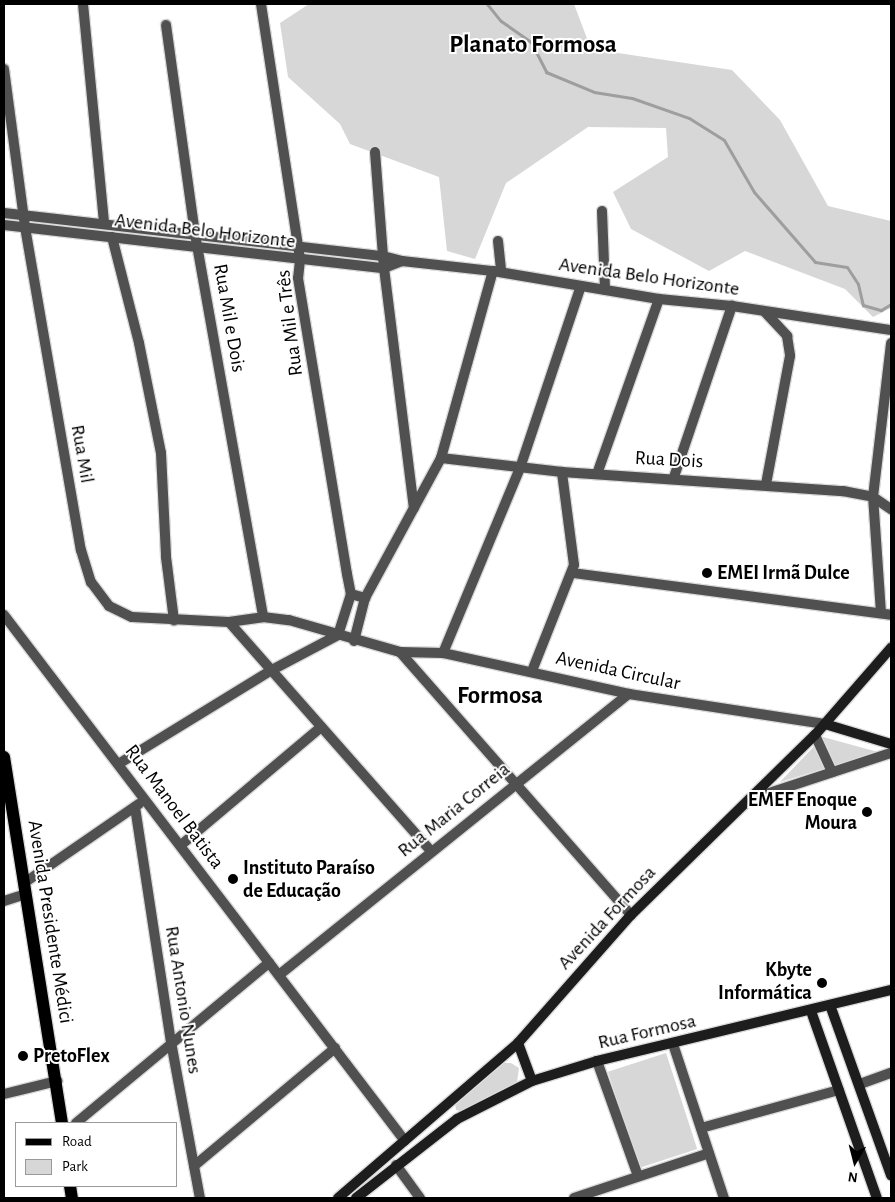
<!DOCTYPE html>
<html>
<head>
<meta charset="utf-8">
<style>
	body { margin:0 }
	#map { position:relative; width:895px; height:1202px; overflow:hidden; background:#fff; font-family:"Alegreya Sans",sans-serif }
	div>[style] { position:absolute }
	.green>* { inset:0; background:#d7d7d7; transform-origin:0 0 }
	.stream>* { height:3px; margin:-1.5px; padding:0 1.5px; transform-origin:1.5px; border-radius:1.5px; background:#9e9e9e }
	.roads { filter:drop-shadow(1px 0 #dbdbdb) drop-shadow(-1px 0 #dbdbdb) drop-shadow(0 1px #dbdbdb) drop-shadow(0 -1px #dbdbdb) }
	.minor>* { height:10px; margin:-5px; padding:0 5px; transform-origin:5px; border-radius:5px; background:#505050 }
	.tertiary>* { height:10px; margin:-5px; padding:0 5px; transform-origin:5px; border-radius:5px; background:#505050 }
	.secondary>* { height:10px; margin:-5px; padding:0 5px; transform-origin:5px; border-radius:5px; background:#1d1d1d }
	.primary>* { height:12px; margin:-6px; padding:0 6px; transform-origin:6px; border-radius:6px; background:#000 }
	.dots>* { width:14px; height:14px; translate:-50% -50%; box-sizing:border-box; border:2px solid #fff; border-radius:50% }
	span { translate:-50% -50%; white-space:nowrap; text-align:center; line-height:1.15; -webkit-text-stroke:4px #fff; paint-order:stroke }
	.street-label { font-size:20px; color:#000 }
	.poi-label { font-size:20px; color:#000; font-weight:700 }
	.left { translate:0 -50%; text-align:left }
	.right { translate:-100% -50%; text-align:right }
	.district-label { font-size:25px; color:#000; font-weight:700 }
	.frame { position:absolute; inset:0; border:5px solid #000; pointer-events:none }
	.legend { position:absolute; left:15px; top:1122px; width:162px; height:65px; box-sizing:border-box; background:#fff; border:1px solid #999; margin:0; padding:6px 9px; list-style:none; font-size:15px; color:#000 }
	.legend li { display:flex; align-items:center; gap:10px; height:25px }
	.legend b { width:25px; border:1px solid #999 }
	.north { position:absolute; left:830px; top:1137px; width:50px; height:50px; -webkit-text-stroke:4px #fff; paint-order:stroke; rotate:188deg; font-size:14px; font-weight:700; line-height:20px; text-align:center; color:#000 }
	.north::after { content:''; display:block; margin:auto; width:18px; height:22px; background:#000; clip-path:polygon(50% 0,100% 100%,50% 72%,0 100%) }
</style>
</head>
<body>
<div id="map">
	<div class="green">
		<div style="clip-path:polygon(309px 4px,574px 4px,591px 49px,732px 70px,780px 120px,828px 206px,891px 221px,891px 308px,873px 317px,845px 289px,745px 251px,709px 271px,631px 229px,613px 192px,668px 157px,666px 128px,588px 127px,506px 183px,475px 259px,447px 251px,439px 177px,350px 144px,340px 124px,288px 77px,280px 23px)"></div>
		<div style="clip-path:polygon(823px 737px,878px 752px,780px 782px)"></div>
		<div style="left:666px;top:1053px;width:101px;height:61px;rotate:72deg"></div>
		<div style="clip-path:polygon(502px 1063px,511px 1063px,519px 1068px,517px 1082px,460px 1111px,456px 1110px,455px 1103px)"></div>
	</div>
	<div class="stream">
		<div style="left:487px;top:4px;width:22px;rotate:51deg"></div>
		<div style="left:501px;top:21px;width:37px;rotate:35deg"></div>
		<div style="left:531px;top:42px;width:34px;rotate:63deg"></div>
		<div style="left:546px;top:72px;width:52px;rotate:22.6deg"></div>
		<div style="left:594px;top:92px;width:38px;rotate:9deg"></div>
		<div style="left:632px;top:98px;width:60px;rotate:19.3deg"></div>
		<div style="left:689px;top:118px;width:41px;rotate:32.2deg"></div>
		<div style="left:724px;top:140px;width:60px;rotate:60deg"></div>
		<div style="left:754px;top:192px;width:93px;rotate:48.9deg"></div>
		<div style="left:815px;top:262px;width:32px;rotate:9deg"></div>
		<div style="left:847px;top:267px;width:20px;rotate:57deg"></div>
		<div style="left:858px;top:284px;width:22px;rotate:77deg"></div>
		<div style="left:863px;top:305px;width:19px;rotate:16deg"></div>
		<div style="left:881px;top:310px;width:12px;rotate:-31deg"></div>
	</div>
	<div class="roads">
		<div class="minor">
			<div style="left:83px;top:4px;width:219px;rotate:84.5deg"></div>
			<div style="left:261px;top:4px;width:259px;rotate:81.3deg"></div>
			<div style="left:300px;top:260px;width:18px;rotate:96deg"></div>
			<div style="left:298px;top:278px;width:300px;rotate:80.6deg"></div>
			<div style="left:347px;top:574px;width:20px;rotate:79deg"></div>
			<div style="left:351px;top:594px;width:15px;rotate:16deg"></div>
			<div style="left:166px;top:25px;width:211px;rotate:82.1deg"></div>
			<div style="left:195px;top:234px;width:389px;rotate:79.9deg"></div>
			<div style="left:4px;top:69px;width:159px;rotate:82.4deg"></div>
			<div style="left:25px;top:227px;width:328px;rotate:80.2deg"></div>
			<div style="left:81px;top:550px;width:34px;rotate:73deg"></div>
			<div style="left:91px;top:582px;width:30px;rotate:53deg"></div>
			<div style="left:109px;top:606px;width:25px;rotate:26deg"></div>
			<div style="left:132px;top:617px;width:97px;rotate:3deg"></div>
			<div style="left:229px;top:622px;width:34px;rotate:-8deg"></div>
			<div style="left:263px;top:617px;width:26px;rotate:7deg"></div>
			<div style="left:289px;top:620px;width:116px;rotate:16.1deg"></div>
			<div style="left:400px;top:652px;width:43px;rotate:1.3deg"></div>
			<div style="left:443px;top:653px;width:190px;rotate:12.4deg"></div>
			<div style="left:629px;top:694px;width:198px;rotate:8.7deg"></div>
			<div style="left:375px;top:152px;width:116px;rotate:85.6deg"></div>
			<div style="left:384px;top:268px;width:242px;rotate:82.9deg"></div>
			<div style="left:602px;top:211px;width:79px;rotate:87.8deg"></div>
			<div style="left:112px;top:237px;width:109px;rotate:75.7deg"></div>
			<div style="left:139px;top:343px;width:112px;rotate:78.7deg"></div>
			<div style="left:161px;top:453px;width:104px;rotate:87.2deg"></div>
			<div style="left:166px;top:557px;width:64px;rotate:82.8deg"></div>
			<div style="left:498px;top:241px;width:31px;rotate:84deg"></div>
			<div style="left:765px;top:312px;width:33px;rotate:47deg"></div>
			<div style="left:787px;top:336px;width:20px;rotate:81deg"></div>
			<div style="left:790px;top:356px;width:130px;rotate:100.6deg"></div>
			<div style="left:441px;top:458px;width:122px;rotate:6.6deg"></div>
			<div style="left:562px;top:472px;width:282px;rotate:3.9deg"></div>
			<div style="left:843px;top:491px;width:31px;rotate:11deg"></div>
			<div style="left:873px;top:497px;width:22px;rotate:34deg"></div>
			<div style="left:597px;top:474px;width:186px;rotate:-70.5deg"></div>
			<div style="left:674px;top:477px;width:181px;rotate:-71.3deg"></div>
			<div style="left:573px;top:573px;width:321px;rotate:7.5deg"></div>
			<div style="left:881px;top:613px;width:116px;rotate:-93.9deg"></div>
			<div style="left:873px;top:497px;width:155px;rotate:-83.3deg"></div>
			<div style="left:4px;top:615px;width:661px;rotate:52.68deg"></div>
			<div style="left:229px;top:622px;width:305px;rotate:48.6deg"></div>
			<div style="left:338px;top:635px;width:43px;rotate:-72.4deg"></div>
			<div style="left:354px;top:641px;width:44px;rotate:-75.7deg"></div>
			<div style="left:365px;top:598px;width:159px;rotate:-61.5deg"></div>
			<div style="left:441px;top:458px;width:194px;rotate:-74.5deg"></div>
			<div style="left:400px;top:652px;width:350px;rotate:48.7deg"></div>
			<div style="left:443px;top:653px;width:200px;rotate:-67.4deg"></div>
			<div style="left:520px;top:468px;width:192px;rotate:-71.5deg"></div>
			<div style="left:532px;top:671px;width:114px;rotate:-68.4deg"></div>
			<div style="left:574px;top:565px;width:94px;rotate:-97.4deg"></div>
			<div style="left:815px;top:735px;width:41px;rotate:65.3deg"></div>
			<div style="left:120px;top:763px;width:176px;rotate:-31.5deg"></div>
			<div style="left:270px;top:671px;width:77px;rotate:-27.9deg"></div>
			<div style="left:751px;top:799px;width:147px;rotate:-18.2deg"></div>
			<div style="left:135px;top:807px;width:238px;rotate:81.3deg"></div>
			<div style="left:171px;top:1042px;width:159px;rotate:79.5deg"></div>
			<div style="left:181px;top:845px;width:183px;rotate:-40.1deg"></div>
			<div style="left:24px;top:883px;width:140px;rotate:-34.5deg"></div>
			<div style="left:4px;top:901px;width:23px;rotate:-18deg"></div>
			<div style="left:279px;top:975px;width:449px;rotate:-38.8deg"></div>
			<div style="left:673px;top:1044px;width:162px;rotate:71.7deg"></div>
			<div style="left:597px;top:1061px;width:122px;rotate:70.4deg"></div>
			<div style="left:860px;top:1084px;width:33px;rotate:-20deg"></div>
			<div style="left:4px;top:1094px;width:55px;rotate:-13.8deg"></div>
			<div style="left:76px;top:1123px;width:251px;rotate:-39.7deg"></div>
			<div style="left:701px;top:1128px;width:143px;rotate:-15.4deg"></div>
			<div style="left:396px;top:1165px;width:41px;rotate:54deg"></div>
			<div style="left:194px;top:1166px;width:184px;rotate:-39.9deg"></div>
			<div style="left:574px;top:1198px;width:142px;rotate:-18.4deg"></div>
		</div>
		<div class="tertiary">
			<div style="left:4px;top:213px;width:381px;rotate:6.5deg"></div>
			<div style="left:383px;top:256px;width:20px;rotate:15deg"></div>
			<div style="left:402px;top:261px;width:92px;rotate:6.3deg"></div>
			<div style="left:493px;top:271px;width:168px;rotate:9.6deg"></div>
			<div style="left:659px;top:299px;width:73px;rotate:5.5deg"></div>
			<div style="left:732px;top:306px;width:161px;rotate:8.6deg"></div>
			<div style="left:4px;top:225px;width:382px;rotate:6.5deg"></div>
			<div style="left:384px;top:268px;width:19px;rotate:-21deg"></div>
		</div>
		<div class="secondary">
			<div style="left:825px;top:724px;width:69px;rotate:16.9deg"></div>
			<div style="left:830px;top:1005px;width:181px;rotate:70.3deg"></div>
			<div style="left:811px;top:1011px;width:198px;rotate:70.6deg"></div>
			<div style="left:518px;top:1043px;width:40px;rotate:69.8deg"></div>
			<div style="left:338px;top:1198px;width:238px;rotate:-40.7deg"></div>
			<div style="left:518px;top:1043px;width:171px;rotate:-48.6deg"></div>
			<div style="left:631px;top:915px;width:257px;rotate:-44.4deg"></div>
			<div style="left:815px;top:735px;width:116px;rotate:-48.9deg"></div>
			<div style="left:356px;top:1198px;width:128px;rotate:-38deg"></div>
			<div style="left:457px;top:1119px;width:84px;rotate:-26.9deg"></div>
			<div style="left:532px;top:1081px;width:68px;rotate:-17.1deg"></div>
			<div style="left:597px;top:1061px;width:302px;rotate:-13.6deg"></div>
		</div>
		<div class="primary">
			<div style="left:4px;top:757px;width:371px;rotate:81deg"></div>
			<div style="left:70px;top:1186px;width:12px;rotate:81deg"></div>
		</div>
	</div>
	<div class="dots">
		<div style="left:707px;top:573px;background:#000"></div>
		<div style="left:867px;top:812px;background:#000"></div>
		<div style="left:233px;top:879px;background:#000"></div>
		<div style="left:822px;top:983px;background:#000"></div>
		<div style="left:23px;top:1056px;background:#000"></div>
	</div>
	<div class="street-label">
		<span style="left:205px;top:231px;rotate:7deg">Avenida Belo Horizonte</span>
		<span style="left:649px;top:277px;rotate:8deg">Avenida Belo Horizonte</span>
		<span style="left:229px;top:318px;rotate:80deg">Rua Mil e Dois</span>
		<span style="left:290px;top:323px;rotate:-97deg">Rua Mil e Três</span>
		<span style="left:82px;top:454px;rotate:80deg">Rua Mil</span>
		<span style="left:669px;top:460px;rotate:3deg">Rua Dois</span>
		<span style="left:618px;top:671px;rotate:12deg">Avenida Circular</span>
		<span style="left:174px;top:807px;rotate:53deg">Rua Manoel Batista</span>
		<span style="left:454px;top:810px;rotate:-39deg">Rua Maria Correia</span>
		<span style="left:607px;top:918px;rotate:-47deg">Avenida Formosa</span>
		<span style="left:50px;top:922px;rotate:81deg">Avenida Presidente Médici</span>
		<span style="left:183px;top:1000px;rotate:81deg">Rua Antonio Nunes</span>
		<span style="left:647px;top:1032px;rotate:-13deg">Rua Formosa</span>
	</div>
	<div class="poi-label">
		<span class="left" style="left:717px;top:573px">EMEI Irmã Dulce</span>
		<span class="right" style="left:857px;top:812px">EMEF Enoque<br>Moura</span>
		<span class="left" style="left:243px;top:880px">Instituto Paraíso<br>de Educação</span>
		<span class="right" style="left:812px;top:982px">Kbyte<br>Informática</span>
		<span class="left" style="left:33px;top:1056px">PretoFlex</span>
	</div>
	<div class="district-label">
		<span style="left:533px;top:45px">Planato Formosa</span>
		<span style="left:500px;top:696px">Formosa</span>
	</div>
	<div class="frame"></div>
	<ul class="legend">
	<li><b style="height:6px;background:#000"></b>Road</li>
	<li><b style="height:14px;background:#d7d7d7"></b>Park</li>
	</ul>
	<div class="north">N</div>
</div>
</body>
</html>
